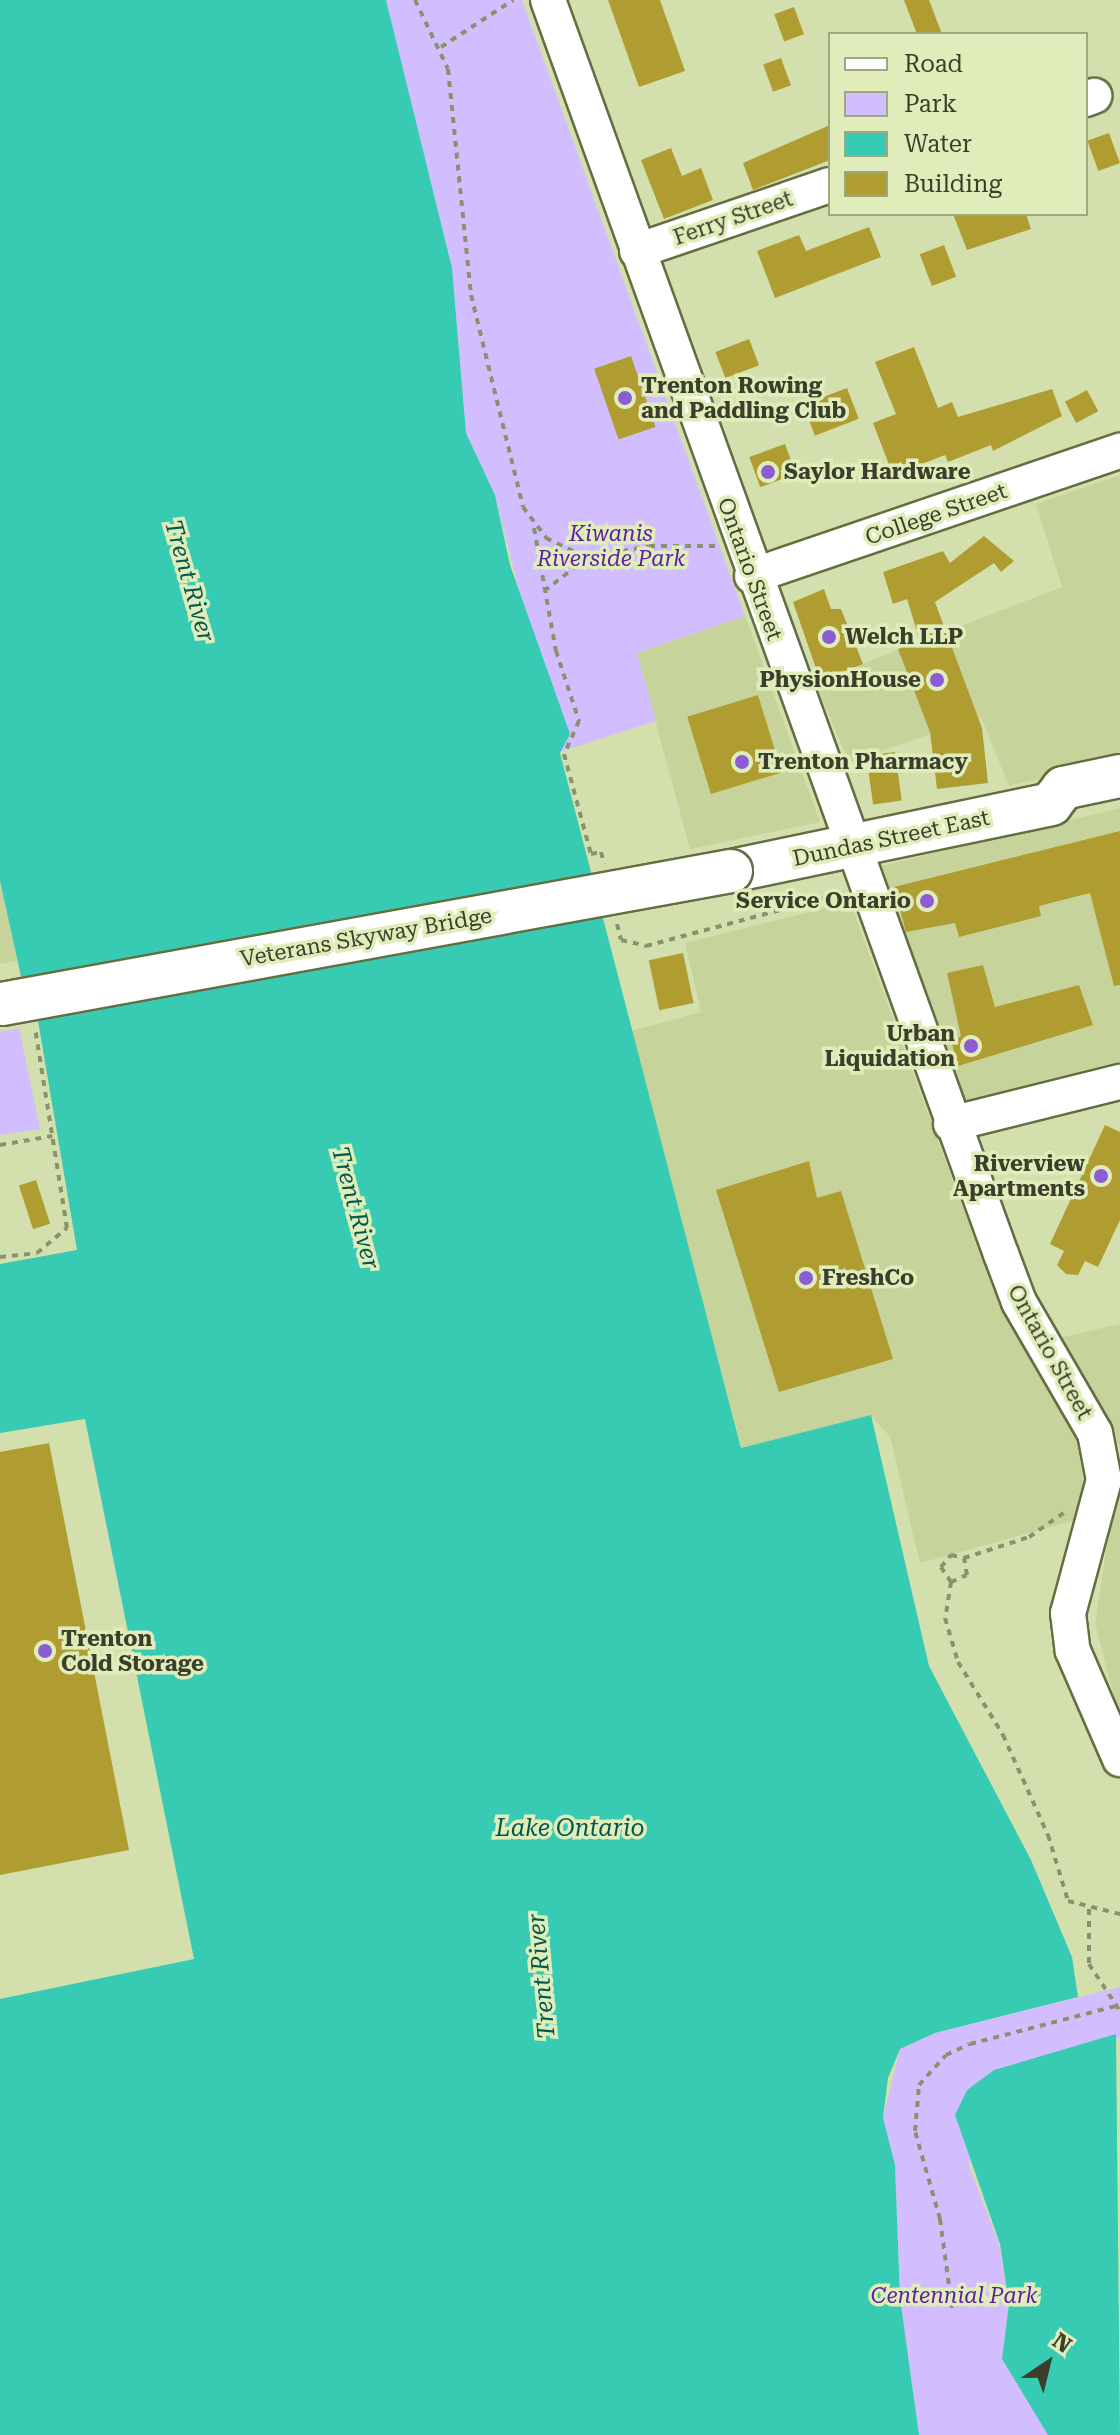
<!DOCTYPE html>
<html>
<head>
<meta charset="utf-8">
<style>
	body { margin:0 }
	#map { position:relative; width:1120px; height:2435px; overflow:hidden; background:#d3dfad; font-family:"Roboto Serif",serif }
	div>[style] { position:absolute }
	.built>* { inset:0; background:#c6d49b }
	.green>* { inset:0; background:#d2befe }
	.water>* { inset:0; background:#38cbb3 }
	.building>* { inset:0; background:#b09d31; transform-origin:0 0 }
	.path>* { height:4px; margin-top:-2px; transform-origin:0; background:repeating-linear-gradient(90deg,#89926e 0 6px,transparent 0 12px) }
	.roads { filter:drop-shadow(2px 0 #646e41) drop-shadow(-2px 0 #646e41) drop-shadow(0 2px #646e41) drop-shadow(0 -2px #646e41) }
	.minor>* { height:34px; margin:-17px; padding:0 17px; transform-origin:17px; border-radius:17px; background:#fff }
	.major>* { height:42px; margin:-21px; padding:0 21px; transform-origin:21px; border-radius:21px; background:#fff }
	.bridges { filter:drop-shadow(2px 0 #646e41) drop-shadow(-2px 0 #646e41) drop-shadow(0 2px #646e41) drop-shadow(0 -2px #646e41) }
	.major-bridge>* { height:42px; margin:-21px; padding:0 21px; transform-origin:21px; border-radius:21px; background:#fff }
	.dots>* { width:22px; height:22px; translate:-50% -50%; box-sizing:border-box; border:4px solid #e0edba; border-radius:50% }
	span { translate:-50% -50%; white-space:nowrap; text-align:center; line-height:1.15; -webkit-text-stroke:7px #e0edba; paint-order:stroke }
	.street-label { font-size:22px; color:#3a3e2a }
	.poi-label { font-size:22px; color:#3a3e2a; font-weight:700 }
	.left { translate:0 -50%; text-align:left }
	.right { translate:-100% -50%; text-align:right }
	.park-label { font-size:22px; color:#5c21a0; font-style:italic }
	.water-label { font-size:24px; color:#02584c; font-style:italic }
	.legend { position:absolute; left:828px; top:32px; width:260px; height:184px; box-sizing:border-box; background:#e0edba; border:2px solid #9ea780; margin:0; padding:10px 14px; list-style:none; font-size:24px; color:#3a3e2a }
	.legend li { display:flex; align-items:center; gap:16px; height:40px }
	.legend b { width:40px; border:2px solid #9ea780 }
	.north { position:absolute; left:1008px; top:2323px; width:80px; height:80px; -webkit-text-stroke:6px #e0edba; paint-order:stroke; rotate:35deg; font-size:22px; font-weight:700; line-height:32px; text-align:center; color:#3a3e2a }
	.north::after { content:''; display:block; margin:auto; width:28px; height:36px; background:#3a3e2a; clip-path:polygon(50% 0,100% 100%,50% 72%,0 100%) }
</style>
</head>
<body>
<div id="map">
	<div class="built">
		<div style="clip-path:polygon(1120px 475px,1120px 759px,1009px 786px,981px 717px,849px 762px,815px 682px,1062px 587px,1036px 504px)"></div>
		<div style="clip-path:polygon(745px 616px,820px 822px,690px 849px,637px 653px)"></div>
		<div style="clip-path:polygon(1120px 808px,1120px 1061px,962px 1101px,873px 868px)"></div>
		<div style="clip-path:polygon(0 881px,17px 961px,0 964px)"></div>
		<div style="clip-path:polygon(850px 902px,993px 1290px,1086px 1433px,1083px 1518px,920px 1563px,890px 1437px,871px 1415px,742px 1449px,631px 1031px,701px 1012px,685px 943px)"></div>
		<div style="clip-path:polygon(1120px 1324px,1120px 1448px,1054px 1339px)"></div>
		<div style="clip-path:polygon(1120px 1464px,1120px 1719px,1095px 1623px)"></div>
	</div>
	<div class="green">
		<div style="clip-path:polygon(386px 0,522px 0,745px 616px,637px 653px,656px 721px,560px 752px,495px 495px,466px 433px,452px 268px)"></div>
		<div style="clip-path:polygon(19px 1028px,40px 1129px,0 1135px,0 1032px)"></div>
		<div style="clip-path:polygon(1120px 1987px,1120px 2036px,968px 2163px,999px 2244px,1009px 2304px,1002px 2359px,1048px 2435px,919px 2435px,900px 2298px,895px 2165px,883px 2118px,900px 2049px,935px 2033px)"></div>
	</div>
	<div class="water">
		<div style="clip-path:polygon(0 0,386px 0,452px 268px,466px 433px,495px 495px,510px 565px,570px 734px,560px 753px,741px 1448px,871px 1415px,929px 1666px,1031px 1860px,1072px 1957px,1078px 1997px,935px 2033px,900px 2049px,888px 2078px,883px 2118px,895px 2165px,900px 2298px,919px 2435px,0 2435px,0 1999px,194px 1959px,85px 1419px,0 1433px,0 1264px,77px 1250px,38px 1021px,31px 1022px,0 881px)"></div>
		<div style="clip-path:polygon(1116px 2034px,1120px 2435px,1048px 2435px,1002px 2359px,1009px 2304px,1000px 2244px,955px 2115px,967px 2090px,994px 2070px)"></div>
	</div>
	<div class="building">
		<div style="clip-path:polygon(608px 0,660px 0,685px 71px,639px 87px)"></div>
		<div style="clip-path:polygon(904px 0,929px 0,942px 34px,917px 34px)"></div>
		<div style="left:794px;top:7px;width:29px;height:21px;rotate:70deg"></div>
		<div style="left:781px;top:58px;width:29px;height:19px;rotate:70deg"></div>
		<div style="clip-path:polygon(830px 125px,830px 160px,753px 190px,743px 163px)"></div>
		<div style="left:1109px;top:133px;width:32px;height:23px;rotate:70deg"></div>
		<div style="clip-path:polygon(671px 148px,682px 176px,701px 168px,713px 200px,664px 219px,641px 160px)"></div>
		<div style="clip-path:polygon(953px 214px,1026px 214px,1031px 229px,967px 250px)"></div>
		<div style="clip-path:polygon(869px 227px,881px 257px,775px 298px,757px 251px,799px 235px,806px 251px)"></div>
		<div style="left:944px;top:245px;width:34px;height:26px;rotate:69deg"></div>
		<div style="left:749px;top:339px;width:28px;height:36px;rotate:69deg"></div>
		<div style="clip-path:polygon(914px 347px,938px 408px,952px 402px,958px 417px,1052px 389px,1062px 416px,993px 451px,991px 445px,948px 462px,945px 455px,893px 475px,873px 423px,896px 414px,875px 362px)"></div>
		<div style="left:631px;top:356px;width:75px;height:39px;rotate:71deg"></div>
		<div style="left:847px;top:388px;width:33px;height:47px;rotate:69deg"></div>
		<div style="left:1087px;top:390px;width:24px;height:25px;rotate:62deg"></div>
		<div style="left:785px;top:444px;width:32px;height:38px;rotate:70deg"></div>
		<div style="clip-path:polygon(984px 536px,1014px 561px,1001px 572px,994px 563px,935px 602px,982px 728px,988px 783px,937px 789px,930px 732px,898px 649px,920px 641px,907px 599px,893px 604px,883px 572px,943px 551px,950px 563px)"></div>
		<div style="clip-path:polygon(824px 589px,831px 609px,841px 609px,863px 664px,820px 680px,793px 602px)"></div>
		<div style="left:758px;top:695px;width:81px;height:74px;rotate:73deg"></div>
		<div style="left:895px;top:752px;width:49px;height:29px;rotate:82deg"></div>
		<div style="clip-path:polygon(1120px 831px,1120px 985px,1114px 986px,1090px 893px,1039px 906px,1041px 916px,959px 937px,955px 923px,906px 932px,894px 887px)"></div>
		<div style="left:683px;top:953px;width:51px;height:35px;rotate:78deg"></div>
		<div style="clip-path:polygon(983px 965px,995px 1007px,1079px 985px,1093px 1025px,958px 1066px,951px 1040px,961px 1036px,947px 973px)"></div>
		<div style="clip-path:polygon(1105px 1125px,1120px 1132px,1120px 1220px,1098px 1267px,1085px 1261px,1078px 1275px,1066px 1274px,1057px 1265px,1064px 1251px,1050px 1244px)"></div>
		<div style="clip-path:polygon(809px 1161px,817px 1198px,841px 1191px,893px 1359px,779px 1392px,716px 1190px)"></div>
		<div style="left:36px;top:1180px;width:46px;height:18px;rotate:72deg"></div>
		<div style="clip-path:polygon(49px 1443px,129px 1850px,0 1875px,0 1452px)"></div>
	</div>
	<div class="path">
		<div style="left:415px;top:0;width:76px;rotate:64.4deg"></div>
		<div style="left:448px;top:69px;width:227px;rotate:84.2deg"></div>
		<div style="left:471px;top:295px;width:218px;rotate:76.2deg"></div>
		<div style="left:523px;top:507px;width:39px;rotate:53deg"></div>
		<div style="left:546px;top:538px;width:46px;rotate:26deg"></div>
		<div style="left:587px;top:558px;width:63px;rotate:-11deg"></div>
		<div style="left:649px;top:546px;width:69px"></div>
		<div style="left:441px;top:47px;width:86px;rotate:-33.1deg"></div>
		<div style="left:534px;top:528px;width:125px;rotate:79.9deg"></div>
		<div style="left:556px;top:651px;width:74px;rotate:71.8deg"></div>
		<div style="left:579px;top:721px;width:36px;rotate:114deg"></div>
		<div style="left:564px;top:754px;width:104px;rotate:74.9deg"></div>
		<div style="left:591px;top:854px;width:10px;rotate:-11deg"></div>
		<div style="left:601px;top:852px;width:12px;rotate:76deg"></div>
		<div style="left:544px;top:591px;width:53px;rotate:-37.3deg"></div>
		<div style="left:617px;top:924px;width:16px;rotate:76deg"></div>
		<div style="left:621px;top:940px;width:26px;rotate:13deg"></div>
		<div style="left:646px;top:946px;width:205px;rotate:-15deg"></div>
		<div style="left:0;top:1145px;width:53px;rotate:-9.8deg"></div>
		<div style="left:0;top:1257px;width:37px;rotate:-6deg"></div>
		<div style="left:37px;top:1253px;width:39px;rotate:-40deg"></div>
		<div style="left:67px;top:1228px;width:202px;rotate:-99.1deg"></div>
		<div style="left:951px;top:1582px;width:36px;rotate:99deg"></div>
		<div style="left:945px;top:1618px;width:46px;rotate:73.5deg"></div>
		<div style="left:958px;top:1662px;width:86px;rotate:58.3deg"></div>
		<div style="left:1003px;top:1735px;width:110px;rotate:65.8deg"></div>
		<div style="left:1048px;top:1835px;width:69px;rotate:73.1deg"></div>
		<div style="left:1068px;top:1901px;width:54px;rotate:14deg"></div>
		<div style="left:951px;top:1582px;width:18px;rotate:-124deg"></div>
		<div style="left:941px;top:1567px;width:16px;rotate:-50deg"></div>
		<div style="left:951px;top:1555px;width:13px;rotate:13deg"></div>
		<div style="left:964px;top:1558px;width:68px;rotate:-17.9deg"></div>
		<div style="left:1029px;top:1537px;width:44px;rotate:-34.8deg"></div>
		<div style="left:951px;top:1582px;width:17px;rotate:-24deg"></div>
		<div style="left:967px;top:1575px;width:17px;rotate:-100deg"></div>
		<div style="left:1089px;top:1909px;width:55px;rotate:90deg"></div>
		<div style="left:1089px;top:1964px;width:56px;rotate:56.6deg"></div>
		<div style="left:952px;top:2308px;width:90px;rotate:-97.7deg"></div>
		<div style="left:940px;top:2219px;width:91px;rotate:-105.9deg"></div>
		<div style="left:915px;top:2131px;width:46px;rotate:-85deg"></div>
		<div style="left:919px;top:2085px;width:40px;rotate:-48deg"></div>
		<div style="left:946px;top:2055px;width:26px;rotate:-25deg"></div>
		<div style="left:970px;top:2044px;width:155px;rotate:-14.6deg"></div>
	</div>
	<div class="roads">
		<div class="minor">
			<div style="left:548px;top:0;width:1333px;rotate:70.14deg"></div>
			<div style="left:1001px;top:1254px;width:51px;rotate:69.4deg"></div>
			<div style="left:1019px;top:1302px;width:151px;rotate:59.9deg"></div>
			<div style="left:1095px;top:1433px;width:48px;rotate:79.2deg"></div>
			<div style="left:1104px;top:1480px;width:138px;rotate:105.1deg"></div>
			<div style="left:1068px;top:1613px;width:38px;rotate:83deg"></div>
			<div style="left:1073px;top:1651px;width:118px;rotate:66.5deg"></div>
			<div style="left:1086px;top:99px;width:9px;rotate:-21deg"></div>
			<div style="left:637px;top:251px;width:204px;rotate:-18.9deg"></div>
			<div style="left:752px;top:576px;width:389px;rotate:-18.8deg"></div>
			<div style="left:951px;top:1124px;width:174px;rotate:-14deg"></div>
		</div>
		<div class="major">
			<div style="left:731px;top:871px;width:327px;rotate:-11.8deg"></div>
			<div style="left:1051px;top:804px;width:20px;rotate:-53deg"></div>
			<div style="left:1063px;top:788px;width:58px;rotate:-11.9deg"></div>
		</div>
	</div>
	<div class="bridges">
		<div class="major-bridge">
			<div style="left:2px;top:1004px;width:741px;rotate:-10.34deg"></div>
		</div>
	</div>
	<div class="dots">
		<div style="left:625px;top:398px;background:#8c5cd5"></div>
		<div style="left:768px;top:472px;background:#8c5cd5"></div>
		<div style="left:829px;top:637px;background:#8c5cd5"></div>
		<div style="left:937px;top:680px;background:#8c5cd5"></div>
		<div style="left:742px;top:762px;background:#8c5cd5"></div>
		<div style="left:927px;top:901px;background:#8c5cd5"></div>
		<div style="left:971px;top:1046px;background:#8c5cd5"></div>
		<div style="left:1101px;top:1176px;background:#8c5cd5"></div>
		<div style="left:806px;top:1278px;background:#8c5cd5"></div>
		<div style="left:45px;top:1651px;background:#8c5cd5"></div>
	</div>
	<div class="street-label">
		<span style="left:733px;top:218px;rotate:-19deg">Ferry Street</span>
		<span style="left:936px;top:514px;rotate:-19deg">College Street</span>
		<span style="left:750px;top:569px;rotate:70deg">Ontario Street</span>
		<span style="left:891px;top:838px;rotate:-12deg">Dundas Street East</span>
		<span style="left:366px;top:937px;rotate:-10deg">Veterans Skyway Bridge</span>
		<span style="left:1050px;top:1352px;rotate:61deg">Ontario Street</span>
	</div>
	<div class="poi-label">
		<span class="left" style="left:641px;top:398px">Trenton Rowing<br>and Paddling Club</span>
		<span class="left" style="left:784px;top:472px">Saylor Hardware</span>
		<span class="left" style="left:845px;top:637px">Welch LLP</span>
		<span class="right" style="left:921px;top:680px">PhysionHouse</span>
		<span class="left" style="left:758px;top:762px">Trenton Pharmacy</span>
		<span class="right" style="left:911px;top:901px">Service Ontario</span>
		<span class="right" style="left:955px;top:1046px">Urban<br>Liquidation</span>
		<span class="right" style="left:1085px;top:1176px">Riverview<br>Apartments</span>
		<span class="left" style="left:822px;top:1278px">FreshCo</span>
		<span class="left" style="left:61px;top:1651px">Trenton<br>Cold Storage</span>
	</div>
	<div class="park-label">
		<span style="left:611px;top:546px">Kiwanis<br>Riverside Park</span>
		<span style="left:954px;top:2296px">Centennial Park</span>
	</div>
	<div class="water-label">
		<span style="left:189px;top:581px;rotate:74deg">Trent River</span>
		<span style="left:355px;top:1208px;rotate:75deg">Trent River</span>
		<span style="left:570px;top:1829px">Lake Ontario</span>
		<span style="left:542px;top:1976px;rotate:-95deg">Trent River</span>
	</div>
	<ul class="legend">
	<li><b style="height:10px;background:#fff"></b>Road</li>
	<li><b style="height:22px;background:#d2befe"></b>Park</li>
	<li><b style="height:22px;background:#38cbb3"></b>Water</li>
	<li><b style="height:22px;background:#b09d31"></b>Building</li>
	</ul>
	<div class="north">N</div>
</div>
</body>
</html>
